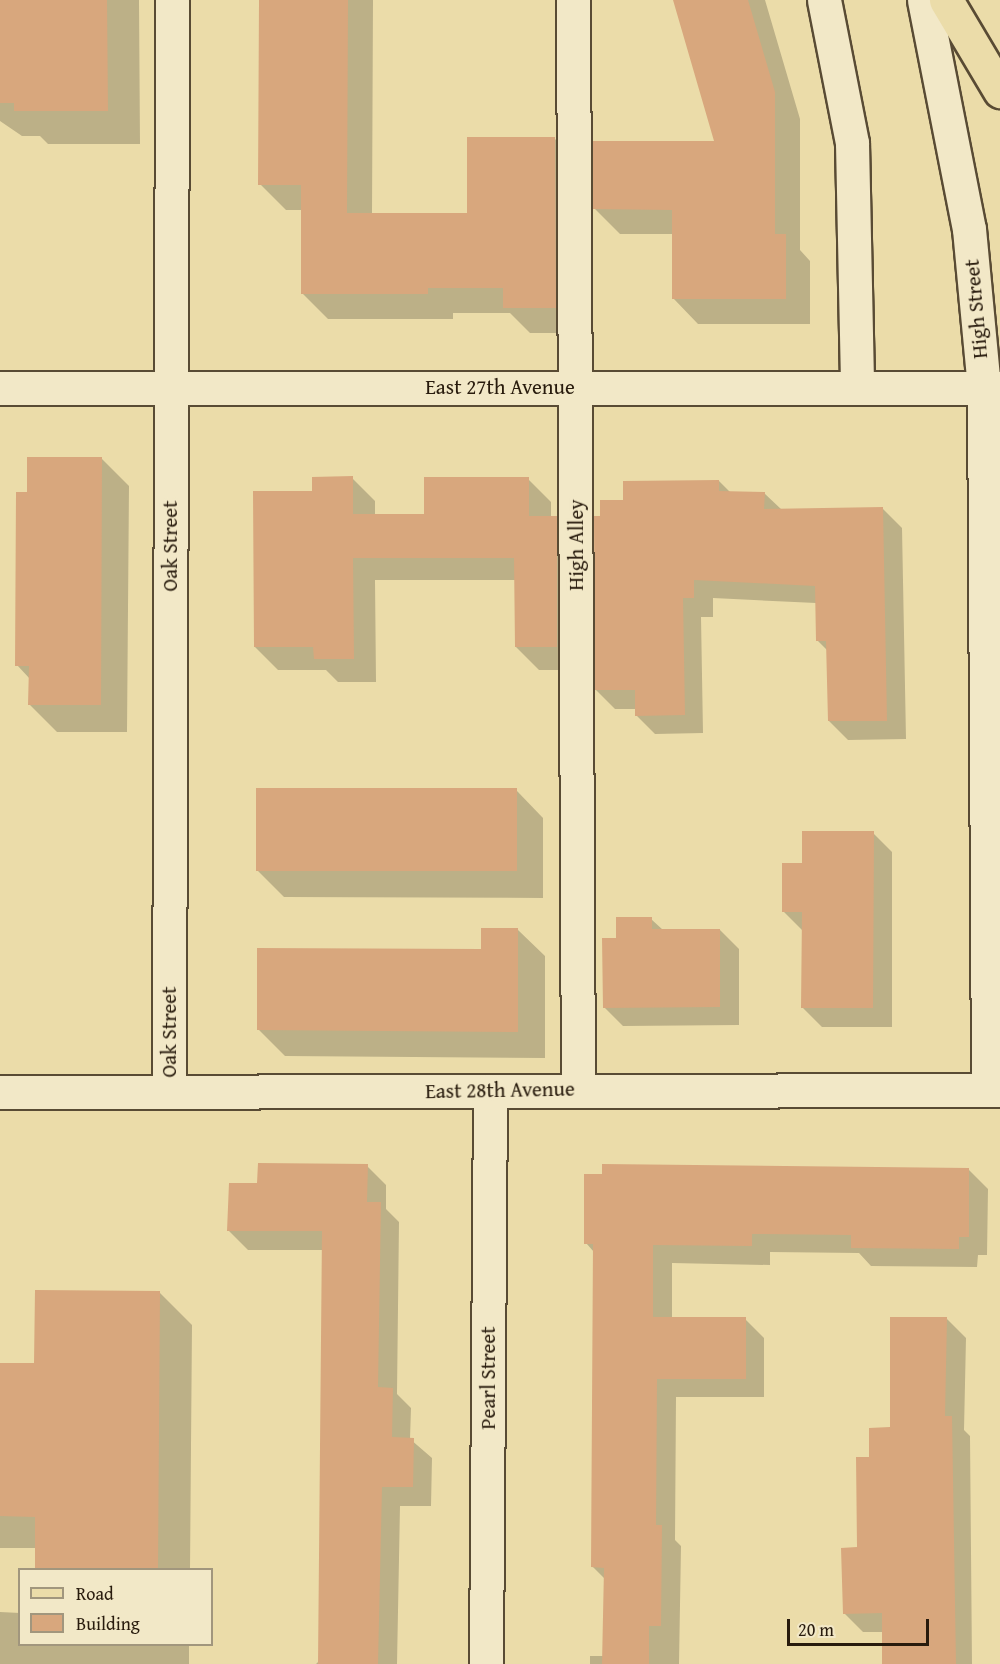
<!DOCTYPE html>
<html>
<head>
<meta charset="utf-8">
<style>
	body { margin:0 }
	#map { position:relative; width:1000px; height:1664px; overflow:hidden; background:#ebdca9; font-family:"Gentium Book Plus",serif }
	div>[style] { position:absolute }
	.shadow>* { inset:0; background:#0003 }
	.building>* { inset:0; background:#d8a77d; transform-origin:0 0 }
	.roads { filter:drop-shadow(2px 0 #594b34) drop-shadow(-2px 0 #594b34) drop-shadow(0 2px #594b34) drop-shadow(0 -2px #594b34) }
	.minor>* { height:33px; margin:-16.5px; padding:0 16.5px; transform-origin:16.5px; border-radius:16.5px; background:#f2e8c7 }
	.major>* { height:33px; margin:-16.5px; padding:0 16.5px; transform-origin:16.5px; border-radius:16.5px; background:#ebdca9 }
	span { translate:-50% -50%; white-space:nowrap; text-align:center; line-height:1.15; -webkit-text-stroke:4.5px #f2e8c7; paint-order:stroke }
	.street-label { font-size:21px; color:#281b0d }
	.legend { position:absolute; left:18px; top:1568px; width:195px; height:78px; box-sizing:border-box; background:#f2e8c7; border:2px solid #a1967d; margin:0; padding:8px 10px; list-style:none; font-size:18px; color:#281b0d }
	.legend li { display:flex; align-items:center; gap:12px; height:30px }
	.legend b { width:30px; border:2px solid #a1967d }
	.scale { position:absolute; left:787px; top:1619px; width:142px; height:27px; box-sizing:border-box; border:3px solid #281b0d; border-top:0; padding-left:8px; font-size:18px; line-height:21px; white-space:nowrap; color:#281b0d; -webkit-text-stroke:4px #f2e8c7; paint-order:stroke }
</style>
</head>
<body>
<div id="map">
	<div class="shadow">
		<div style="clip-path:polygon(0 0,139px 0,140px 144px,48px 144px,40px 136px,22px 136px,0 121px)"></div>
		<div style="clip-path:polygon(262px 0,373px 0,372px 215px,469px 215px,554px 138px,580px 164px,581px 333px,530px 333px,510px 313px,453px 313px,453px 319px,328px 319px,302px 293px,302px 210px,286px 210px,260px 184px)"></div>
		<div style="clip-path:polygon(675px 0,765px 0,800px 119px,800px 250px,810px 261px,810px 324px,698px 324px,673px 298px,673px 234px,620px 234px,594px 208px,716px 143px)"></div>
		<div style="clip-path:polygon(102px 459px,129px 486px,127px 732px,57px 732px,30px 705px,30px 679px,17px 665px,29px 494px)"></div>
		<div style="clip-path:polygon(352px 478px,375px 501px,375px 515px,426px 515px,528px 479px,551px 502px,551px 518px,556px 518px,579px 540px,579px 670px,539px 670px,516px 647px,516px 580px,375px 580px,376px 682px,338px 682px,326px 670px,278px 670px,255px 647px,313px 492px)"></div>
		<div style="clip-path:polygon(719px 481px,730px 492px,764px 493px,782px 510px,883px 509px,902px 528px,906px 739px,848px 740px,829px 721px,828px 651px,817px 640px,816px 603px,713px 598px,713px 617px,701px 617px,703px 733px,655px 734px,636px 715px,636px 709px,615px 709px,596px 690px,602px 518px,624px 501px)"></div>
		<div style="clip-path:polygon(517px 791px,543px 818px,543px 898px,284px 897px,257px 870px)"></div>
		<div style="clip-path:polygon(873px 833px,892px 852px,892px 1027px,822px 1027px,803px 1008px,803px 931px,784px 912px,804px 864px)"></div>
		<div style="clip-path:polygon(651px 919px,663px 930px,720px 930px,739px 949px,739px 1025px,623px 1026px,604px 1007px,618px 939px)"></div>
		<div style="clip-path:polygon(518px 930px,545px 956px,545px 1058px,285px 1056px,258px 1029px,482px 950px)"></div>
		<div style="clip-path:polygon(367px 1166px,386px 1185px,386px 1209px,399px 1222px,397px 1394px,411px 1408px,410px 1439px,432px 1458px,431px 1506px,400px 1506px,397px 1664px,316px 1664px,319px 1661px,324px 1250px,248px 1250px,229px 1231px,259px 1184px)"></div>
		<div style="clip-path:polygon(969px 1170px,988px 1189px,987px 1255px,978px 1255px,977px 1267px,871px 1266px,859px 1253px,770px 1252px,770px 1265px,672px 1263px,672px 1319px,745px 1319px,764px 1338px,764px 1397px,676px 1397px,675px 1540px,681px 1546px,679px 1664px,590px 1664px,590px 1656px,604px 1656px,605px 1579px,592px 1566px,594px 1252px,586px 1243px)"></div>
		<div style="clip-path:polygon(159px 1292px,192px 1325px,190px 1570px,36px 1570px,37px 1548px,0 1548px,0 1364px,36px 1365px)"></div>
		<div style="clip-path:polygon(947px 1319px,966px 1338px,964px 1430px,970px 1436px,972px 1664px,884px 1664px,884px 1632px,863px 1632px,844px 1613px,859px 1549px,870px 1458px,892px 1428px)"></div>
		<div style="clip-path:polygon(0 1612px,20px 1613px,20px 1644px,189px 1644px,189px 1664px,0 1664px)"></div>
	</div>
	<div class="building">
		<div style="clip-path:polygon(0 0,107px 0,108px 111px,14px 111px,14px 103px,0 103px)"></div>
		<div style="clip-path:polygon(259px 0,348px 0,347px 213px,467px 213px,467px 137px,555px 137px,556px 308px,503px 308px,503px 288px,428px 288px,428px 294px,301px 294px,301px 185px,258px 185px)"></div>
		<div style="clip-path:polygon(673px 0,748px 0,775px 92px,775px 234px,786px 234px,786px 299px,672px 299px,672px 210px,593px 209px,592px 141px,714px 141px)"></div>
		<div style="clip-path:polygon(27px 457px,102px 457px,101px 705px,28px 705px,29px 666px,15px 666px,16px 492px,27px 492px)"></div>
		<div style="clip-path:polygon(353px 476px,353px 514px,424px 514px,424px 477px,529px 477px,529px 516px,557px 516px,557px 647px,515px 647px,514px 558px,353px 558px,354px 659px,314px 659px,313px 647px,254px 647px,253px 491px,312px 491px,312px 477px)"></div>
		<div style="clip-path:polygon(719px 480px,719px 491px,765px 492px,764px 509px,883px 507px,887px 721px,828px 721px,826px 641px,816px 641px,815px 586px,694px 580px,694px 598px,683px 598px,685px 715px,635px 716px,635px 690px,595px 690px,594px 516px,600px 516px,600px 500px,623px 500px,623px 481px)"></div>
		<div style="left:256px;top:788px;width:261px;height:83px"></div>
		<div style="clip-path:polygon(802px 831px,874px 831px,873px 1008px,801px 1008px,802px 912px,782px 912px,782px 863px,802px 863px)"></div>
		<div style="clip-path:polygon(616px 917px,652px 917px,652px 929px,720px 929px,720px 1007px,603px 1008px,602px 938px,616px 938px)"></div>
		<div style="clip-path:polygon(481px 928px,518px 928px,518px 1032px,257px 1030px,257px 948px,481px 949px)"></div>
		<div style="clip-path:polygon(258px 1163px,368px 1164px,367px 1202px,381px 1202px,378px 1387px,393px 1388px,392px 1437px,414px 1438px,413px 1487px,382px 1487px,378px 1664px,318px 1664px,322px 1231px,227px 1231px,229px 1183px,257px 1183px)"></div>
		<div style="clip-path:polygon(602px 1164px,969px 1168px,969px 1237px,959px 1237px,959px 1249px,851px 1248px,851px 1235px,752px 1234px,752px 1246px,653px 1245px,653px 1317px,746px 1317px,746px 1379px,657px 1379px,656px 1525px,662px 1525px,661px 1626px,649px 1626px,649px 1664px,602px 1664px,604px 1568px,591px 1567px,593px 1244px,584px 1244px,584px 1174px,602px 1174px)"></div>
		<div style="clip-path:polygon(35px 1290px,160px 1291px,158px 1569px,35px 1569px,35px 1517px,0 1516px,0 1363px,34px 1363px)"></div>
		<div style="clip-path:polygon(890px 1317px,947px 1317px,945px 1416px,952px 1416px,956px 1664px,882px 1664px,882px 1613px,843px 1614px,841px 1548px,857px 1547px,856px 1457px,869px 1457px,869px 1428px,890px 1427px)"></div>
	</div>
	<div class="roads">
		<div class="minor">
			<div style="left:573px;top:0;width:1090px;rotate:89.74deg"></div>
			<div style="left:824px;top:0;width:146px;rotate:78.9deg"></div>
			<div style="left:852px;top:143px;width:245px;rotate:88.8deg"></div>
			<div style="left:924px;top:0;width:233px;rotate:78.9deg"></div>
			<div style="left:969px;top:229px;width:160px;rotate:84.6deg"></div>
			<div style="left:984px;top:388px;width:702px;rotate:89.67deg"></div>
			<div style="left:0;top:388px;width:1000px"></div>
			<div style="left:169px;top:1091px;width:1091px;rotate:-89.84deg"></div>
			<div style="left:0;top:1092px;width:1000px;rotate:-0.11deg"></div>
			<div style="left:486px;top:1664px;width:573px;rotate:-89.6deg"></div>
		</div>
		<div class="major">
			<div style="left:946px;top:0;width:106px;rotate:59.3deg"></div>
		</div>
	</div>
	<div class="street-label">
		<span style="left:976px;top:309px;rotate:-95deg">High Street</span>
		<span style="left:500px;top:387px">East 27th Avenue</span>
		<span style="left:576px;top:545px;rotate:-90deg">High Alley</span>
		<span style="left:170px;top:546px;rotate:-90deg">Oak Street</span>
		<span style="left:169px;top:1032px;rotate:-90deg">Oak Street</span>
		<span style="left:500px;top:1090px;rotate:-1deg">East 28th Avenue</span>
		<span style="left:488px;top:1378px;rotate:-90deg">Pearl Street</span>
	</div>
	<ul class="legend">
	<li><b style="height:8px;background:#ebdca9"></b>Road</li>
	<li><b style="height:16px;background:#d8a77d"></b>Building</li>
	</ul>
	<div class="scale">20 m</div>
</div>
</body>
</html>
